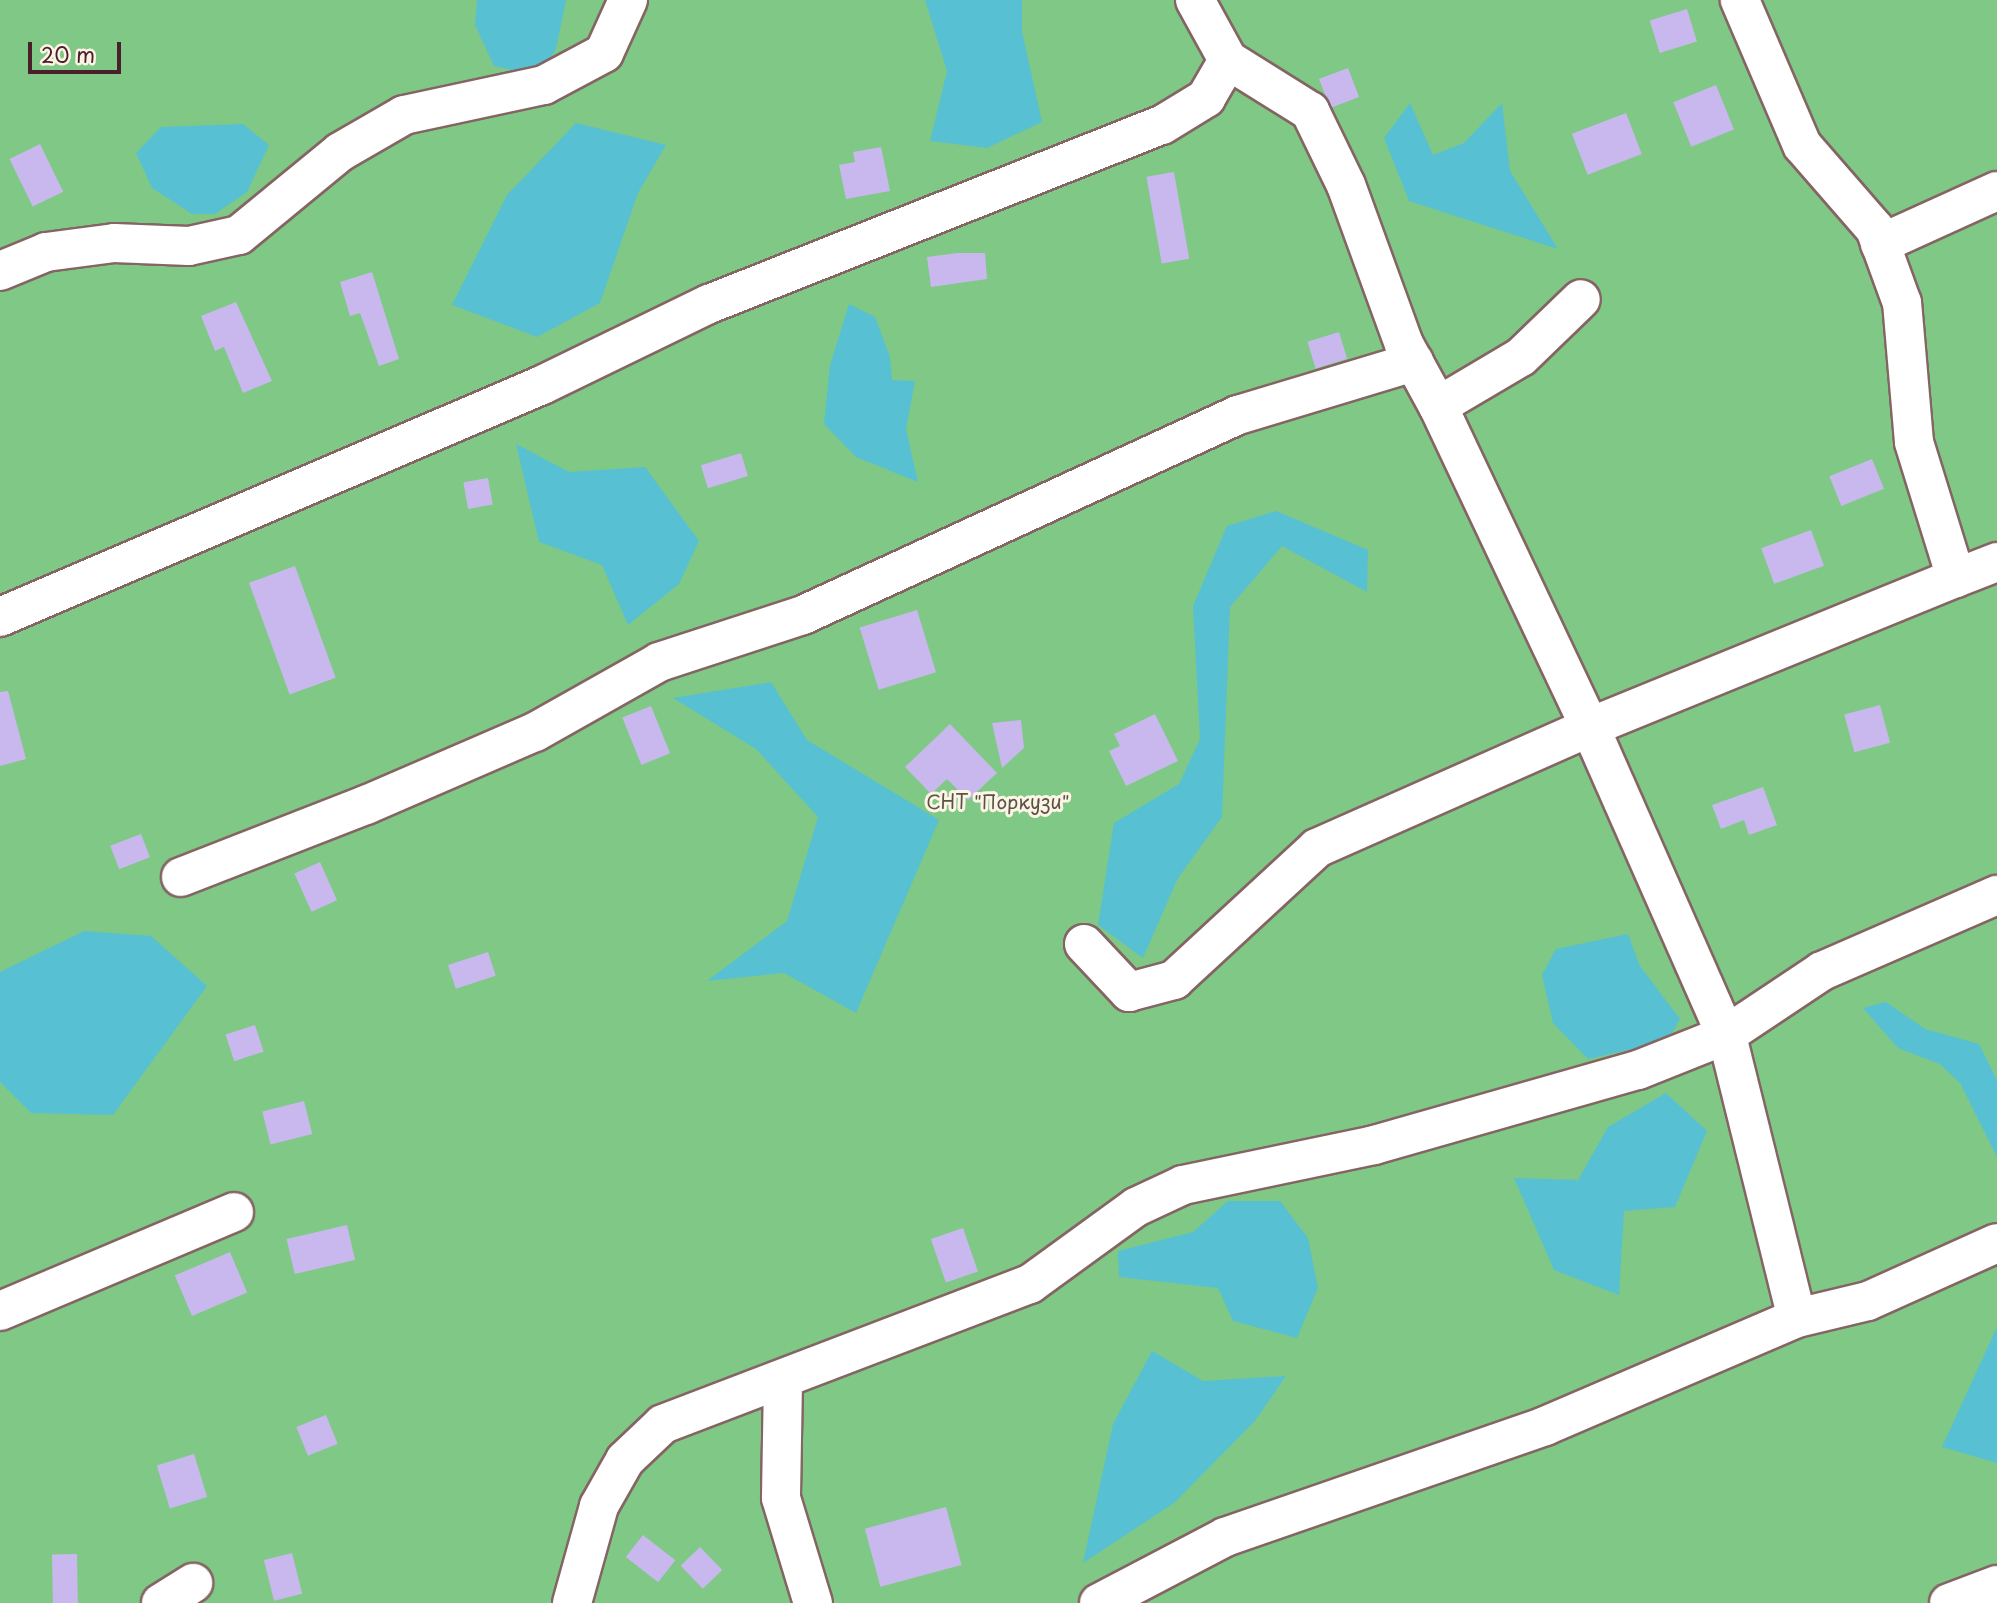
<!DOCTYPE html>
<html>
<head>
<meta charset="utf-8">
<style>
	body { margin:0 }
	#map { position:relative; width:1997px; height:1603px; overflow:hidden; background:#f1e7ca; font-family:"Playpen Sans",sans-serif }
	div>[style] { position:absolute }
	.green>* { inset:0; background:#7fc885; transform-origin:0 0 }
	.water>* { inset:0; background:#57c1d3 }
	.building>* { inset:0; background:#c9b8ee; transform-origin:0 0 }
	.roads { filter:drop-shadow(2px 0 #846563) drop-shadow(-2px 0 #846563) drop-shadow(0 2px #846563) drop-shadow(0 -2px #846563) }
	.minor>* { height:38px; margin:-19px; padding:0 19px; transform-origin:19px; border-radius:19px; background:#fff }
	span { translate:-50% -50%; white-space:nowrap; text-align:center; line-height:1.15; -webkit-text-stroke:6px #fcf5e5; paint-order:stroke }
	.park-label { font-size:19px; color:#5a5246 }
	.scale { position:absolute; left:28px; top:42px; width:93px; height:32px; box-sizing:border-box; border:4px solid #4a1f2b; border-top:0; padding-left:9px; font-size:21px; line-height:24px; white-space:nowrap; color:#4a1f2b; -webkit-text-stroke:5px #fcf5e5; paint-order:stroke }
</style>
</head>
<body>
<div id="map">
	<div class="green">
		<div style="left:0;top:0;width:1997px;height:1603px"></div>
	</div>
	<div class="water">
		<div style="clip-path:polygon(477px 0,566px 0,556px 49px,539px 76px,494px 66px,475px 25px)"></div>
		<div style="clip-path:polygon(925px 0,1022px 0,1022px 31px,1042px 122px,987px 148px,930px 141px,947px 71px)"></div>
		<div style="clip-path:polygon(1410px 103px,1433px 155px,1464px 143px,1502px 103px,1510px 171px,1558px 249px,1409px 201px,1384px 138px)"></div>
		<div style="clip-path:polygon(576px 123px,666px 145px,638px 193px,600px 303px,537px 337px,452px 305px,507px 195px)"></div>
		<div style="clip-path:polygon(243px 124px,269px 145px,247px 192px,215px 214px,192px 214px,152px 188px,136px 153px,161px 127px)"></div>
		<div style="clip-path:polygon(849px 304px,875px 317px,890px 357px,892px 380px,915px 381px,906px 429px,918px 482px,856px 457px,824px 424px,830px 365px)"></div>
		<div style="clip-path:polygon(516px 444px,569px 472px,645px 467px,699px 541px,679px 584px,628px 625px,602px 565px,539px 542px)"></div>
		<div style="clip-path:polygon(1276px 511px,1368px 550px,1367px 592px,1282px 546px,1230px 607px,1222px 817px,1178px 878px,1143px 958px,1098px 925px,1114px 823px,1179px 784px,1200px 739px,1193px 606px,1227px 526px)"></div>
		<div style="clip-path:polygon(771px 682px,807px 740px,939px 820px,856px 1013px,784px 973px,707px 981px,787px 921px,818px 817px,756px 749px,673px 698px)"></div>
		<div style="clip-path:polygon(84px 931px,151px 936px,207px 986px,113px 1115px,31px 1113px,0 1082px,0 972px)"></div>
		<div style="clip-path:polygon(1628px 934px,1640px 966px,1680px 1019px,1672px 1033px,1637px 1048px,1588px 1059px,1553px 1023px,1542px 975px,1556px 949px)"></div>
		<div style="clip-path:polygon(1886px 1002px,1925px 1029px,1979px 1044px,1997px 1080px,1997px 1157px,1960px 1083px,1940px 1064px,1898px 1048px,1863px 1008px)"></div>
		<div style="clip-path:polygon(1666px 1093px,1707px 1131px,1675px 1207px,1624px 1211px,1619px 1295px,1554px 1270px,1514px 1178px,1578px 1180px,1608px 1127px)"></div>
		<div style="clip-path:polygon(1228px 1201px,1280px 1201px,1308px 1238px,1318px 1288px,1297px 1338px,1233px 1321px,1218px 1288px,1119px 1277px,1118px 1251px,1193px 1232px)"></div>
		<div style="clip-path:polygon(1997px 1327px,1997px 1463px,1942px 1447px)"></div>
		<div style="clip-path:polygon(1152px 1351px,1203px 1381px,1286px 1376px,1255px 1421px,1174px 1503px,1083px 1563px,1113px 1424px)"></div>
	</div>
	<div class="building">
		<div style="left:1687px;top:9px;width:34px;height:39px;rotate:73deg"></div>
		<div style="left:1348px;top:68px;width:31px;height:31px;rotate:69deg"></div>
		<div style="left:1716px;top:85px;width:48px;height:46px;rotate:68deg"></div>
		<div style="left:1626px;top:113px;width:44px;height:58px;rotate:69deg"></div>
		<div style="left:40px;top:144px;width:53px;height:34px;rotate:64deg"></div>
		<div style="clip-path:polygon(881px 147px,890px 191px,846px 199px,839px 165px,855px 162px,853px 152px)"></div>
		<div style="left:1174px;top:172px;width:88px;height:28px;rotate:80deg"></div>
		<div style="clip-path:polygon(957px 253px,985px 253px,987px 279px,931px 287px,927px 257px)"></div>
		<div style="clip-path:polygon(372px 272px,399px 359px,379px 366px,360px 313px,350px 316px,340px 282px)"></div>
		<div style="clip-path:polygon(236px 302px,272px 381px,243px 393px,224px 347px,215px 351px,201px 316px)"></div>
		<div style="left:1339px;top:332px;width:28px;height:33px;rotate:73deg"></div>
		<div style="left:741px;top:453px;width:24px;height:42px;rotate:73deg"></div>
		<div style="left:1872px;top:459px;width:32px;height:46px;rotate:68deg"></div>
		<div style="left:488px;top:478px;width:27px;height:25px;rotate:80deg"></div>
		<div style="left:1811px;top:530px;width:38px;height:53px;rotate:70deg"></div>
		<div style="left:295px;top:566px;width:119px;height:49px;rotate:70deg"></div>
		<div style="left:917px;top:610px;width:65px;height:60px;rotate:73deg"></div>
		<div style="clip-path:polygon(8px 691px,26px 759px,0 766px,0 692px)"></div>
		<div style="left:1880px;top:705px;width:39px;height:37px;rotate:75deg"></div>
		<div style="left:651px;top:706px;width:51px;height:31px;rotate:68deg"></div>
		<div style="clip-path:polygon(1155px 714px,1178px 761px,1126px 786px,1109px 751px,1120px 746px,1114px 734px)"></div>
		<div style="clip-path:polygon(1021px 720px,1024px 748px,1002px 768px,992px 723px)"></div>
		<div style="clip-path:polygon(950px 724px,997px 773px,968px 800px,947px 779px,931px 794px,905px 767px)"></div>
		<div style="clip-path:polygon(1763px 787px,1777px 825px,1749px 835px,1744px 820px,1721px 829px,1712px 805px)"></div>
		<div style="left:141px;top:834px;width:25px;height:33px;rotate:69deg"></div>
		<div style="left:320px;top:862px;width:42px;height:28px;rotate:66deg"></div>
		<div style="left:488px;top:952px;width:25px;height:42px;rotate:72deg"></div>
		<div style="left:255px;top:1025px;width:28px;height:31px;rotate:72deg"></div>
		<div style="left:304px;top:1101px;width:34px;height:43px;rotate:76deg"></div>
		<div style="left:347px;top:1225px;width:36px;height:62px;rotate:77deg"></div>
		<div style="left:963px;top:1228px;width:46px;height:34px;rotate:71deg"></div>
		<div style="left:230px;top:1252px;width:44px;height:60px;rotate:67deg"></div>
		<div style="left:326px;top:1415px;width:31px;height:32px;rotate:68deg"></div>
		<div style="left:194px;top:1454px;width:45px;height:39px;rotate:73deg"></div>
		<div style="left:946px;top:1507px;width:60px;height:84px;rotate:75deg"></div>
		<div style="left:643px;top:1535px;width:41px;height:28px;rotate:38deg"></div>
		<div style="left:700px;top:1547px;width:32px;height:27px;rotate:46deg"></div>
		<div style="left:292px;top:1553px;width:42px;height:29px;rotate:76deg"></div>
		<div style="left:77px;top:1554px;width:49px;height:25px;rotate:89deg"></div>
	</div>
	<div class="roads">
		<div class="minor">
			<div style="left:1195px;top:0;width:68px;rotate:61.2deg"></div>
			<div style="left:1228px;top:60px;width:97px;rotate:31.9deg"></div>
			<div style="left:1310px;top:111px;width:82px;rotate:64.1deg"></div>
			<div style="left:1346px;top:185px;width:169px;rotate:70deg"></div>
			<div style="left:1404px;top:344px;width:71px;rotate:61.3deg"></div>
			<div style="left:1438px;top:406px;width:355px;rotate:64.7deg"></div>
			<div style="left:1590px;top:727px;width:342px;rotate:66.2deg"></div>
			<div style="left:1728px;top:1040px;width:286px;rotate:76.1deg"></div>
			<div style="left:1797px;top:1318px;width:73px;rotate:-13.5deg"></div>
			<div style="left:1868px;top:1301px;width:141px;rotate:-24.2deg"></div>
			<div style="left:1880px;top:244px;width:128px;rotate:-24.4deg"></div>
			<div style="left:0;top:271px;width:50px;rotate:-22.4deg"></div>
			<div style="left:46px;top:252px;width:69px;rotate:-7.5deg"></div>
			<div style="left:114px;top:243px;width:75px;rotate:2.3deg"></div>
			<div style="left:189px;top:246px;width:51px;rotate:-12.4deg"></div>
			<div style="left:239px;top:235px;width:131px;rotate:-39.4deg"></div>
			<div style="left:340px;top:152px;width:74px;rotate:-30deg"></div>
			<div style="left:404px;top:115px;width:143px;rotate:-12.1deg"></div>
			<div style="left:544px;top:85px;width:68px;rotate:-28.1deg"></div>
			<div style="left:604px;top:53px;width:58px;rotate:-65.6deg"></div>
			<div style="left:1438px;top:406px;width:96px;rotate:-30.6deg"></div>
			<div style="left:1521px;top:357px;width:83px;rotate:-44deg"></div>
			<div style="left:1956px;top:578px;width:44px;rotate:-21.3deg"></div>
			<div style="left:0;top:617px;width:590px;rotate:-23.17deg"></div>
			<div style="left:542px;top:385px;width:186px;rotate:-25.9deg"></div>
			<div style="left:709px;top:304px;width:487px;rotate:-21.6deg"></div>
			<div style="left:1162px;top:125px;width:52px;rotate:-31.5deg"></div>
			<div style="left:1206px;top:98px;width:44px;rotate:-59.9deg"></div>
			<div style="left:181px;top:877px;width:199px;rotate:-21.3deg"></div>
			<div style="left:366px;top:805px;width:184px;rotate:-23.4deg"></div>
			<div style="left:535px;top:732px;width:142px;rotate:-29.4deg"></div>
			<div style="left:659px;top:662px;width:151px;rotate:-18.1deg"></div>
			<div style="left:803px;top:615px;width:479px;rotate:-24.7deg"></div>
			<div style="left:1238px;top:415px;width:184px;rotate:-16.8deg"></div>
			<div style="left:1084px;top:944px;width:66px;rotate:46.8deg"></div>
			<div style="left:1129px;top:992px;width:47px;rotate:-14.9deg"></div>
			<div style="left:1174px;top:980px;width:195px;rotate:-42.7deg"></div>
			<div style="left:1317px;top:848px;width:299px;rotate:-23.9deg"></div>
			<div style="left:1590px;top:727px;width:395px;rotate:-22.2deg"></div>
			<div style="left:1956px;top:578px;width:142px;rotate:-107.2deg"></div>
			<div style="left:1914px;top:442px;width:140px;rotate:-94.9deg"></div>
			<div style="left:1902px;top:303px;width:79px;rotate:-110deg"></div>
			<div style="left:1875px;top:229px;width:111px;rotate:-131deg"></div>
			<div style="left:1802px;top:145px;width:158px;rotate:-113.2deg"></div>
			<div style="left:0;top:1311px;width:254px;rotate:-22.9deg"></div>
			<div style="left:783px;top:1381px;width:117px;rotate:91deg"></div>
			<div style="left:781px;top:1498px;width:110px;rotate:73.1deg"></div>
			<div style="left:161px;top:1603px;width:38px;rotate:-32deg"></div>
			<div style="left:572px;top:1603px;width:101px;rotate:-74.4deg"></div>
			<div style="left:599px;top:1506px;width:53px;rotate:-60.5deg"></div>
			<div style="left:625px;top:1460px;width:52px;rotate:-43.5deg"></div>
			<div style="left:663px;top:1424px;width:393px;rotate:-20.9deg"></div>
			<div style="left:1030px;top:1284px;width:131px;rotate:-36deg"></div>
			<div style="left:1136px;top:1207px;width:52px;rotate:-25.1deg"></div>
			<div style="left:1183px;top:1185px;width:195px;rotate:-11.8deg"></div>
			<div style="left:1374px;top:1145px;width:274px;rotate:-15.9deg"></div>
			<div style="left:1638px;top:1070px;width:95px;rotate:-21.7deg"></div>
			<div style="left:1726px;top:1035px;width:115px;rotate:-33.7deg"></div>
			<div style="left:1822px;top:971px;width:191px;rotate:-23.5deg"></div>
			<div style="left:1099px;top:1603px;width:142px;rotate:-27.6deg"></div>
			<div style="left:1225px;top:1537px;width:339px;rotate:-19.1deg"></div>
			<div style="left:1545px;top:1426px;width:274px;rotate:-23.2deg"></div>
			<div style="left:1949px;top:1603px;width:51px;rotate:-20.6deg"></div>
		</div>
	</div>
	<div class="park-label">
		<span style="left:998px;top:802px">СНТ "Поркузи"</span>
	</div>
	<div class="scale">20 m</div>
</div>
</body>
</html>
